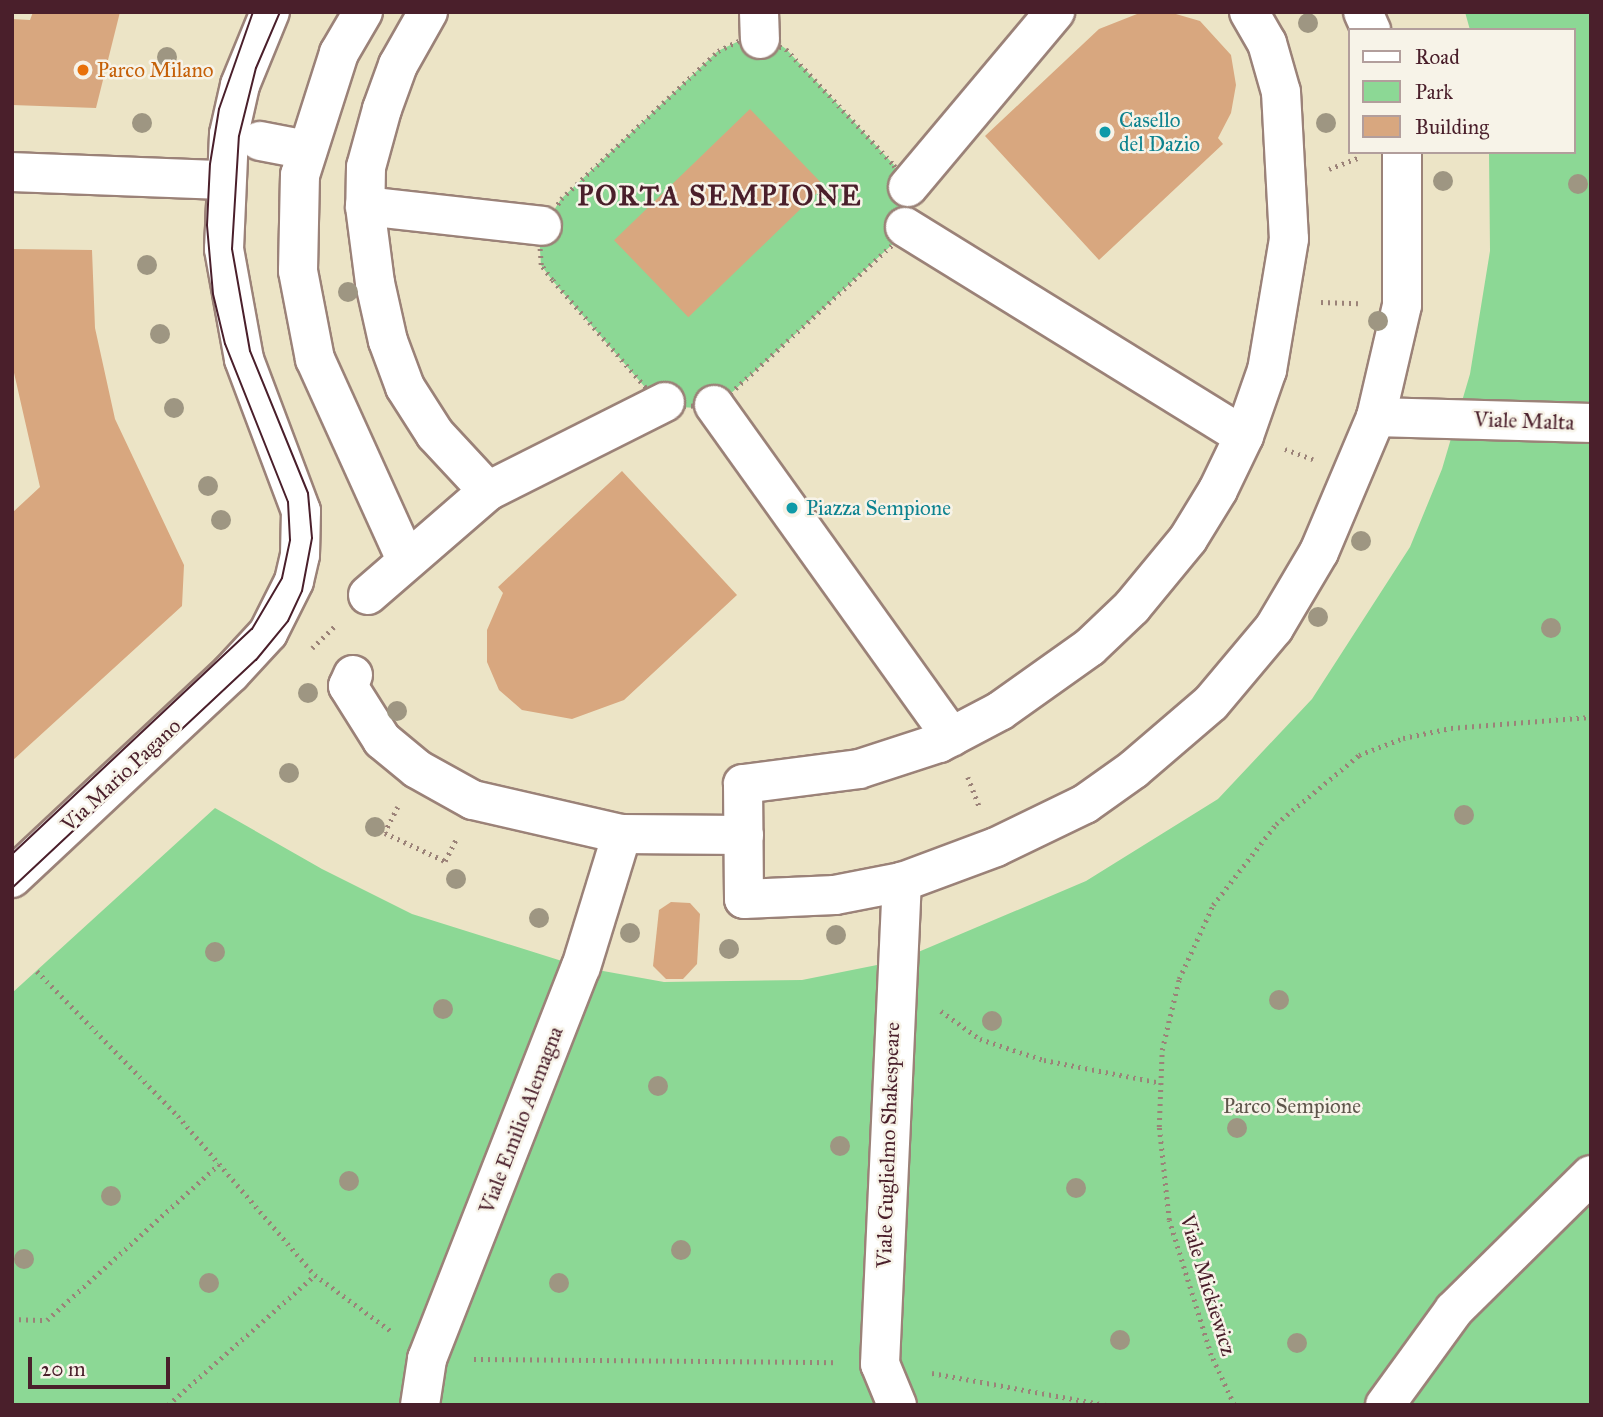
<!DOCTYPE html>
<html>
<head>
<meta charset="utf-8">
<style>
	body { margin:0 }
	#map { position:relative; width:1603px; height:1417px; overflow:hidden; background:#ece4c6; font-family:"IM FELL Great Primer",serif }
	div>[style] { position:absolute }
	.green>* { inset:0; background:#8cd895 }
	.building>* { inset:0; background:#d8a77f; transform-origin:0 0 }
	.path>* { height:4.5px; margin-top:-2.25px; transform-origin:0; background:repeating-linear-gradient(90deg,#9b8278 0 2px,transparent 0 7px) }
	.roads { filter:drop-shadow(2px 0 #9b8278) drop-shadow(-2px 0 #9b8278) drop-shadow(0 2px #9b8278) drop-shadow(0 -2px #9b8278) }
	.street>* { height:38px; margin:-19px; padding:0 19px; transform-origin:19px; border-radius:19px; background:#fff }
	.tram>* { height:2px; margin:-1px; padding:0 1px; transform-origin:1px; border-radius:1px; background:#4a1f2b }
	.trees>* { width:20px; height:20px; margin:-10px; border-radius:50%; background:#9e9682 }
	.dots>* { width:19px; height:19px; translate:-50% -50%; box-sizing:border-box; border:4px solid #f7f3e8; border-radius:50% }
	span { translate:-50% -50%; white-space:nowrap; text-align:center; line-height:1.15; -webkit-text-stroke:5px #f7f3e8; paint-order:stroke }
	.food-label { font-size:21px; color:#c56008 }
	.left { translate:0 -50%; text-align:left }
	.culture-label { font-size:21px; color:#0d838f }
	.street-label { font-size:21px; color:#4a1f2b }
	.park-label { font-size:21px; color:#5e564b }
	.district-label { font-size:28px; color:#4a1f2b; font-weight:700; letter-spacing:2px }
	.frame { position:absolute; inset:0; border:14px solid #4a1f2b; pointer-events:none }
	.legend { position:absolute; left:1348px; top:28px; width:228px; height:126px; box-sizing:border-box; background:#f7f3e8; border:2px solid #b29e9c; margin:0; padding:9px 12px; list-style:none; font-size:21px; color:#4a1f2b }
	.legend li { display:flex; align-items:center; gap:14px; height:35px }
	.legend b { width:35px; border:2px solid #b29e9c }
	.scale { position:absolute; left:28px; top:1357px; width:142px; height:32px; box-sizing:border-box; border:4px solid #4a1f2b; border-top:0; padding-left:9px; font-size:21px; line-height:24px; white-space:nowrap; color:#4a1f2b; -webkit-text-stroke:5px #f7f3e8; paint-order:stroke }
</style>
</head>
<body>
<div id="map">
	<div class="green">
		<div style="clip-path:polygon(1465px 12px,1591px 12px,1591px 1405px,12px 1405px,12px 993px,215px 808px,322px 869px,412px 914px,581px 967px,664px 982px,802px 980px,897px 961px,1086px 881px,1218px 799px,1312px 699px,1410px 547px,1442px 469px,1470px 374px,1490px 251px,1489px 152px,1573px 152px,1573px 30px,1470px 30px)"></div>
		<div style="clip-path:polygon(741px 40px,778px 43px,786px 49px,894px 165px,909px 195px,910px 209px,896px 241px,727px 397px,698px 408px,679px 407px,650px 393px,552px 280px,541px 265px,539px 234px,561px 199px,718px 51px)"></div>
	</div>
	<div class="building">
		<div style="clip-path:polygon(33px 12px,120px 12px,96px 108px,12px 105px,12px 19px,30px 20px)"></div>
		<div style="clip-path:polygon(1169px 12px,1200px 21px,1231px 55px,1236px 85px,1231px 113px,1218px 138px,1223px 144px,1099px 260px,985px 136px,1099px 29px,1137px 14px)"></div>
		<div style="left:750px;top:109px;width:107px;height:189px;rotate:46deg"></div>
		<div style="clip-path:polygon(12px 249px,92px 250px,95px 328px,115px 419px,184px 565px,182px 606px,12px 761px,12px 513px,40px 487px,12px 364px)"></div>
		<div style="clip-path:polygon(622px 471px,737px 595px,624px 700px,572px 719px,522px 710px,499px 690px,487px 662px,487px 630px,503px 593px,498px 587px)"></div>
		<div style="clip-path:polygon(671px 902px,690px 903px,700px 914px,697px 964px,683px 979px,666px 979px,653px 966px,659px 910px)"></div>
	</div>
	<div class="path">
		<div style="left:760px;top:39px;width:28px;rotate:21deg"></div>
		<div style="left:786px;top:49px;width:158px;rotate:47deg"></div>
		<div style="left:894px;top:165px;width:26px;rotate:58deg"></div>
		<div style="left:908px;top:187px;width:22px;rotate:85deg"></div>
		<div style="left:910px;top:209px;width:35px;rotate:112deg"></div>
		<div style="left:897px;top:241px;width:231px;rotate:137.5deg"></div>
		<div style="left:727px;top:397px;width:15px;rotate:148deg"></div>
		<div style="left:714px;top:405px;width:35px;rotate:177deg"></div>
		<div style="left:679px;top:407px;width:32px;rotate:-154deg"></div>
		<div style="left:650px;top:393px;width:150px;rotate:-130.9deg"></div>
		<div style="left:552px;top:280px;width:19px;rotate:-126deg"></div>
		<div style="left:541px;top:265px;width:31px;rotate:-94deg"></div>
		<div style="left:539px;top:234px;width:41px;rotate:-57.8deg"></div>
		<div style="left:561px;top:199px;width:216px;rotate:-43.3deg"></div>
		<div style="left:718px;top:51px;width:25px;rotate:-26deg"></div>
		<div style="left:741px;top:40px;width:19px;rotate:-3deg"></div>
		<div style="left:1329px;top:169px;width:33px;rotate:-21deg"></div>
		<div style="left:1321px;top:302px;width:37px;rotate:2deg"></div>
		<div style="left:1285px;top:449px;width:30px;rotate:20deg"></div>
		<div style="left:312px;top:648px;width:33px;rotate:-44deg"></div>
		<div style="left:968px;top:777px;width:33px;rotate:69deg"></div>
		<div style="left:398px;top:807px;width:29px;rotate:117deg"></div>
		<div style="left:385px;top:833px;width:66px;rotate:25deg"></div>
		<div style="left:445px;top:861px;width:25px;rotate:-63deg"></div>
		<div style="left:37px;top:971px;width:202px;rotate:45.8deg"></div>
		<div style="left:178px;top:1116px;width:210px;rotate:49.3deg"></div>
		<div style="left:315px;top:1275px;width:94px;rotate:36.4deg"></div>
		<div style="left:941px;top:1011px;width:48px;rotate:35.7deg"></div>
		<div style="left:980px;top:1039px;width:67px;rotate:18.2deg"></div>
		<div style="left:1044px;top:1060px;width:119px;rotate:11.1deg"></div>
		<div style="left:12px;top:1319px;width:35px;rotate:2deg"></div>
		<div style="left:47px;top:1320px;width:232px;rotate:-42.2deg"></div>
		<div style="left:474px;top:1359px;width:363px;rotate:0.5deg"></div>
		<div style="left:932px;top:1373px;width:177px;rotate:10.4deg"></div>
		<div style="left:168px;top:1405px;width:196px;rotate:-41.5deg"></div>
		<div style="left:1234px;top:1405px;width:55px;rotate:-114.7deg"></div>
		<div style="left:1211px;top:1355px;width:141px;rotate:-107.3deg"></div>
		<div style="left:1169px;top:1220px;width:94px;rotate:-96.1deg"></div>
		<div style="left:1159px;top:1127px;width:77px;rotate:-87.8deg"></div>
		<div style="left:1162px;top:1050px;width:73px;rotate:-76.5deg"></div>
		<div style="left:1179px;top:979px;width:81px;rotate:-65.3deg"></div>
		<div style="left:1213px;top:905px;width:103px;rotate:-52.1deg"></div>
		<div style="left:1276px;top:824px;width:108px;rotate:-39.7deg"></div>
		<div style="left:1359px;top:755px;width:47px;rotate:-21.1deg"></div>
		<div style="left:1403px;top:738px;width:49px;rotate:-11.8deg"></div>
		<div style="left:1451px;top:728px;width:140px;rotate:-4.5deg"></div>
	</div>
	<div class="roads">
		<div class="street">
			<div style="left:363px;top:12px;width:48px;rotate:120.3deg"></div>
			<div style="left:339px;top:53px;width:128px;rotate:107.7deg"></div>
			<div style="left:300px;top:175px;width:96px;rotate:91.2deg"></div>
			<div style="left:298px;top:271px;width:90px;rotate:79.1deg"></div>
			<div style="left:315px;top:359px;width:221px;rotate:65.6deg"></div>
			<div style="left:428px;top:12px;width:61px;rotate:119.5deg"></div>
			<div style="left:398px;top:65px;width:47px;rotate:110deg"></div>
			<div style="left:382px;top:109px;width:60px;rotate:105.4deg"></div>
			<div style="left:366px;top:167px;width:39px;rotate:91deg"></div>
			<div style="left:365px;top:206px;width:78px;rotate:82.6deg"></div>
			<div style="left:375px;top:283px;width:59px;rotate:77.4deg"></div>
			<div style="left:388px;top:341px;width:49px;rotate:69.7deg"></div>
			<div style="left:405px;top:387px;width:56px;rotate:57.4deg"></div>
			<div style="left:435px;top:434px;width:78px;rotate:47.1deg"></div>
			<div style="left:759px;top:12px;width:27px;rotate:88deg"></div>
			<div style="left:1249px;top:12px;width:36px;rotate:60deg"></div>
			<div style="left:1267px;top:43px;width:51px;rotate:74.1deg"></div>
			<div style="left:1281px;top:92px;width:147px;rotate:86.9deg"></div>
			<div style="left:1289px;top:239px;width:133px;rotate:99.5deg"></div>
			<div style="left:1267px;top:370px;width:70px;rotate:109.2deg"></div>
			<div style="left:1244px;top:436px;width:60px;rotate:115.7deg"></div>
			<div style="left:1218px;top:490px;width:57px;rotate:121.5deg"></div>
			<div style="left:1188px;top:539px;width:88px;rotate:129.5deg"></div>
			<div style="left:1132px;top:607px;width:58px;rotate:136.4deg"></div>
			<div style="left:1090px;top:647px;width:110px;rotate:144.6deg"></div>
			<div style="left:1000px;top:711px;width:69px;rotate:152.3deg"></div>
			<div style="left:939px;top:743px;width:84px;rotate:162deg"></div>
			<div style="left:859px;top:769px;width:117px;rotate:172.6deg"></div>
			<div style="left:743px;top:784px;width:115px;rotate:89.5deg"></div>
			<div style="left:744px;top:899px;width:91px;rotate:-2.5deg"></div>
			<div style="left:835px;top:895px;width:68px;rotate:-11deg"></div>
			<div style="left:902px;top:882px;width:100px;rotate:-20.4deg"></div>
			<div style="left:996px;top:847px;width:99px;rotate:-25.8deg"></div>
			<div style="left:1085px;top:804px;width:60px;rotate:-35.5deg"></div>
			<div style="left:1134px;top:769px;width:101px;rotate:-40.6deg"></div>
			<div style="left:1211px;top:703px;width:98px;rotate:-50deg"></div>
			<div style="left:1274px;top:628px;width:88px;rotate:-59.4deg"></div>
			<div style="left:1319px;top:552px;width:147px;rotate:-67.1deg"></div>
			<div style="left:1376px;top:417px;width:115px;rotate:-76.9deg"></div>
			<div style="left:1402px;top:305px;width:153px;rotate:-90deg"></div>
			<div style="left:1363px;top:12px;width:20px;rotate:66deg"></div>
			<div style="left:260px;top:141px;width:48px;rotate:10.8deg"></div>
			<div style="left:12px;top:172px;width:212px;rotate:2.2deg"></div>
			<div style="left:908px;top:187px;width:229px;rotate:-50deg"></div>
			<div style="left:365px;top:206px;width:178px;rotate:6.4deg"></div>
			<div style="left:905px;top:227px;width:398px;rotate:31.7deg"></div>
			<div style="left:714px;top:405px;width:408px;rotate:54.4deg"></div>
			<div style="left:1376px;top:417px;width:215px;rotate:1.6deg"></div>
			<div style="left:368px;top:595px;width:159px;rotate:-40.9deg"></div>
			<div style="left:488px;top:491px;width:198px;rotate:-26.7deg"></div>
			<div style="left:353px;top:675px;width:12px;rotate:114deg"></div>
			<div style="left:348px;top:686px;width:64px;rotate:57.8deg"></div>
			<div style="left:382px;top:740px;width:45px;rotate:39.6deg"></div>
			<div style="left:417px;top:769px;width:64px;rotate:29deg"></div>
			<div style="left:473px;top:800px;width:153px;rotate:12.9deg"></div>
			<div style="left:622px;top:834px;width:122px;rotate:0.5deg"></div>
			<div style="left:12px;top:878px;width:299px;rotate:-43.1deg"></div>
			<div style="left:230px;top:674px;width:56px;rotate:-47.2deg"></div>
			<div style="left:268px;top:633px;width:58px;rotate:-63.4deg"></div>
			<div style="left:294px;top:581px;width:27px;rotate:-77deg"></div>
			<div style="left:300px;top:555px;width:44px;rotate:-88.7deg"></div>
			<div style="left:301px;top:511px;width:162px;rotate:-110.6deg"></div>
			<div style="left:244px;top:359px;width:112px;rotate:-100.3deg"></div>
			<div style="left:224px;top:249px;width:115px;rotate:-87.5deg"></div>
			<div style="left:229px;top:134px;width:50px;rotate:-77.3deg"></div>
			<div style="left:240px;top:85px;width:79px;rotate:-67.7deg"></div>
			<div style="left:420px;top:1405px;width:47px;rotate:-81.3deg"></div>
			<div style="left:427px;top:1359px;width:421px;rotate:-68.6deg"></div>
			<div style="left:581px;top:967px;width:139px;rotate:-72.9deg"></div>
			<div style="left:897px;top:1405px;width:44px;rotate:-112.5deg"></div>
			<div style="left:880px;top:1364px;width:483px;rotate:-87.4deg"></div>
			<div style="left:1385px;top:1405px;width:117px;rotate:-54deg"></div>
			<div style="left:1454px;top:1310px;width:192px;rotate:-44.6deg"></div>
		</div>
	</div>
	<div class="tram">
		<div style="left:12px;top:854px;width:329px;rotate:-43.2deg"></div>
		<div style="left:252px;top:629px;width:59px;rotate:-59.5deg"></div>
		<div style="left:282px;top:578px;width:39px;rotate:-78deg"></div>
		<div style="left:290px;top:540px;width:38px;rotate:-93deg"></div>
		<div style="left:288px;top:502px;width:170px;rotate:-111.7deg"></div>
		<div style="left:225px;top:344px;width:51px;rotate:-103.5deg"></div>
		<div style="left:213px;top:294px;width:69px;rotate:-95deg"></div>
		<div style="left:207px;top:225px;width:61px;rotate:-87.2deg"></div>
		<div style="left:210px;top:164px;width:56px;rotate:-80.7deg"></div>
		<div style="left:219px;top:109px;width:103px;rotate:-70.7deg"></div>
		<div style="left:12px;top:888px;width:334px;rotate:-43.1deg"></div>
		<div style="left:256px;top:660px;width:50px;rotate:-50.6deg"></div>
		<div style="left:288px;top:621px;width:33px;rotate:-65deg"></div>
		<div style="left:302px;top:591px;width:54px;rotate:-79.3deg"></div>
		<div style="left:312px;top:538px;width:45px;rotate:-95.1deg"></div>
		<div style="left:308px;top:493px;width:153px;rotate:-112.2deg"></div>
		<div style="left:250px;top:351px;width:104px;rotate:-100deg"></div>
		<div style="left:232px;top:249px;width:113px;rotate:-86.5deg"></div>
		<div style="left:239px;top:136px;width:70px;rotate:-76deg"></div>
		<div style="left:256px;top:68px;width:61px;rotate:-66.8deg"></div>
	</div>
	<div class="trees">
		<div style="left:1308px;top:23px"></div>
		<div style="left:167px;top:57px"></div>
		<div style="left:142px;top:123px"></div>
		<div style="left:1326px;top:123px"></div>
		<div style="left:1443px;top:181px"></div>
		<div style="left:1578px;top:184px"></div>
		<div style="left:147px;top:265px"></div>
		<div style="left:348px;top:292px"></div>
		<div style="left:1378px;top:321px"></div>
		<div style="left:160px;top:334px"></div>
		<div style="left:174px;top:408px"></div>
		<div style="left:208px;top:486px"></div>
		<div style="left:221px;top:520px"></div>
		<div style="left:1361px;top:541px"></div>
		<div style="left:1318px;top:617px"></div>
		<div style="left:1551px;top:628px"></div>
		<div style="left:308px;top:693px"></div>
		<div style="left:397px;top:711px"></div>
		<div style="left:289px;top:773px"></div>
		<div style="left:1464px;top:815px"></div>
		<div style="left:375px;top:827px"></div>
		<div style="left:456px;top:879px"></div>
		<div style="left:539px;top:918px"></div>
		<div style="left:630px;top:933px"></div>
		<div style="left:836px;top:935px"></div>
		<div style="left:729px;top:949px"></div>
		<div style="left:215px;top:952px"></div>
		<div style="left:1279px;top:1000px"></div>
		<div style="left:443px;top:1009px"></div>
		<div style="left:992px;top:1021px"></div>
		<div style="left:658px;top:1086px"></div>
		<div style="left:1237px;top:1128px"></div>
		<div style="left:840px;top:1146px"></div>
		<div style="left:349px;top:1181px"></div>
		<div style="left:1076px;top:1188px"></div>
		<div style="left:111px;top:1196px"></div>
		<div style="left:681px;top:1250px"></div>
		<div style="left:24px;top:1259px"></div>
		<div style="left:209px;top:1283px"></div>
		<div style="left:559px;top:1283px"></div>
		<div style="left:1120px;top:1340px"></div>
		<div style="left:1297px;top:1343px"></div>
	</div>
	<div class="dots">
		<div style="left:83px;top:70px;background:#e8710a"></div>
		<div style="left:1105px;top:132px;background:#0f9aa8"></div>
		<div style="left:792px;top:508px;background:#0f9aa8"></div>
	</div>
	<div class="food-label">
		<span class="left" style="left:97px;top:70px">Parco Milano</span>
	</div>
	<div class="culture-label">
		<span class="left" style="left:1119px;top:132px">Casello<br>del Dazio</span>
		<span class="left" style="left:806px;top:508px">Piazza Sempione</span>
	</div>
	<div class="street-label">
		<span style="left:1524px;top:421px;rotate:2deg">Viale Malta</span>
		<span style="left:121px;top:775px;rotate:-43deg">Via Mario Pagano</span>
		<span style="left:521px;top:1120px;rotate:-69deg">Viale Emilio Alemagna</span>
		<span style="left:888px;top:1145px;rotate:-88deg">Viale Guglielmo Shakespeare</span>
		<span style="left:1208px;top:1285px;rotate:73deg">Viale Mickiewicz</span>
	</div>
	<div class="park-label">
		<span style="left:1292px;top:1106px">Parco Sempione</span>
	</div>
	<div class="district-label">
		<span style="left:720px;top:196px">PORTA SEMPIONE</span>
	</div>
	<div class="frame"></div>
	<ul class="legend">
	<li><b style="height:9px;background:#fff"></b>Road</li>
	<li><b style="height:19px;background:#8cd895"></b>Park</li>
	<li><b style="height:19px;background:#d8a77f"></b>Building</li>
	</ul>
	<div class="scale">20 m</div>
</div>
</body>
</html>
